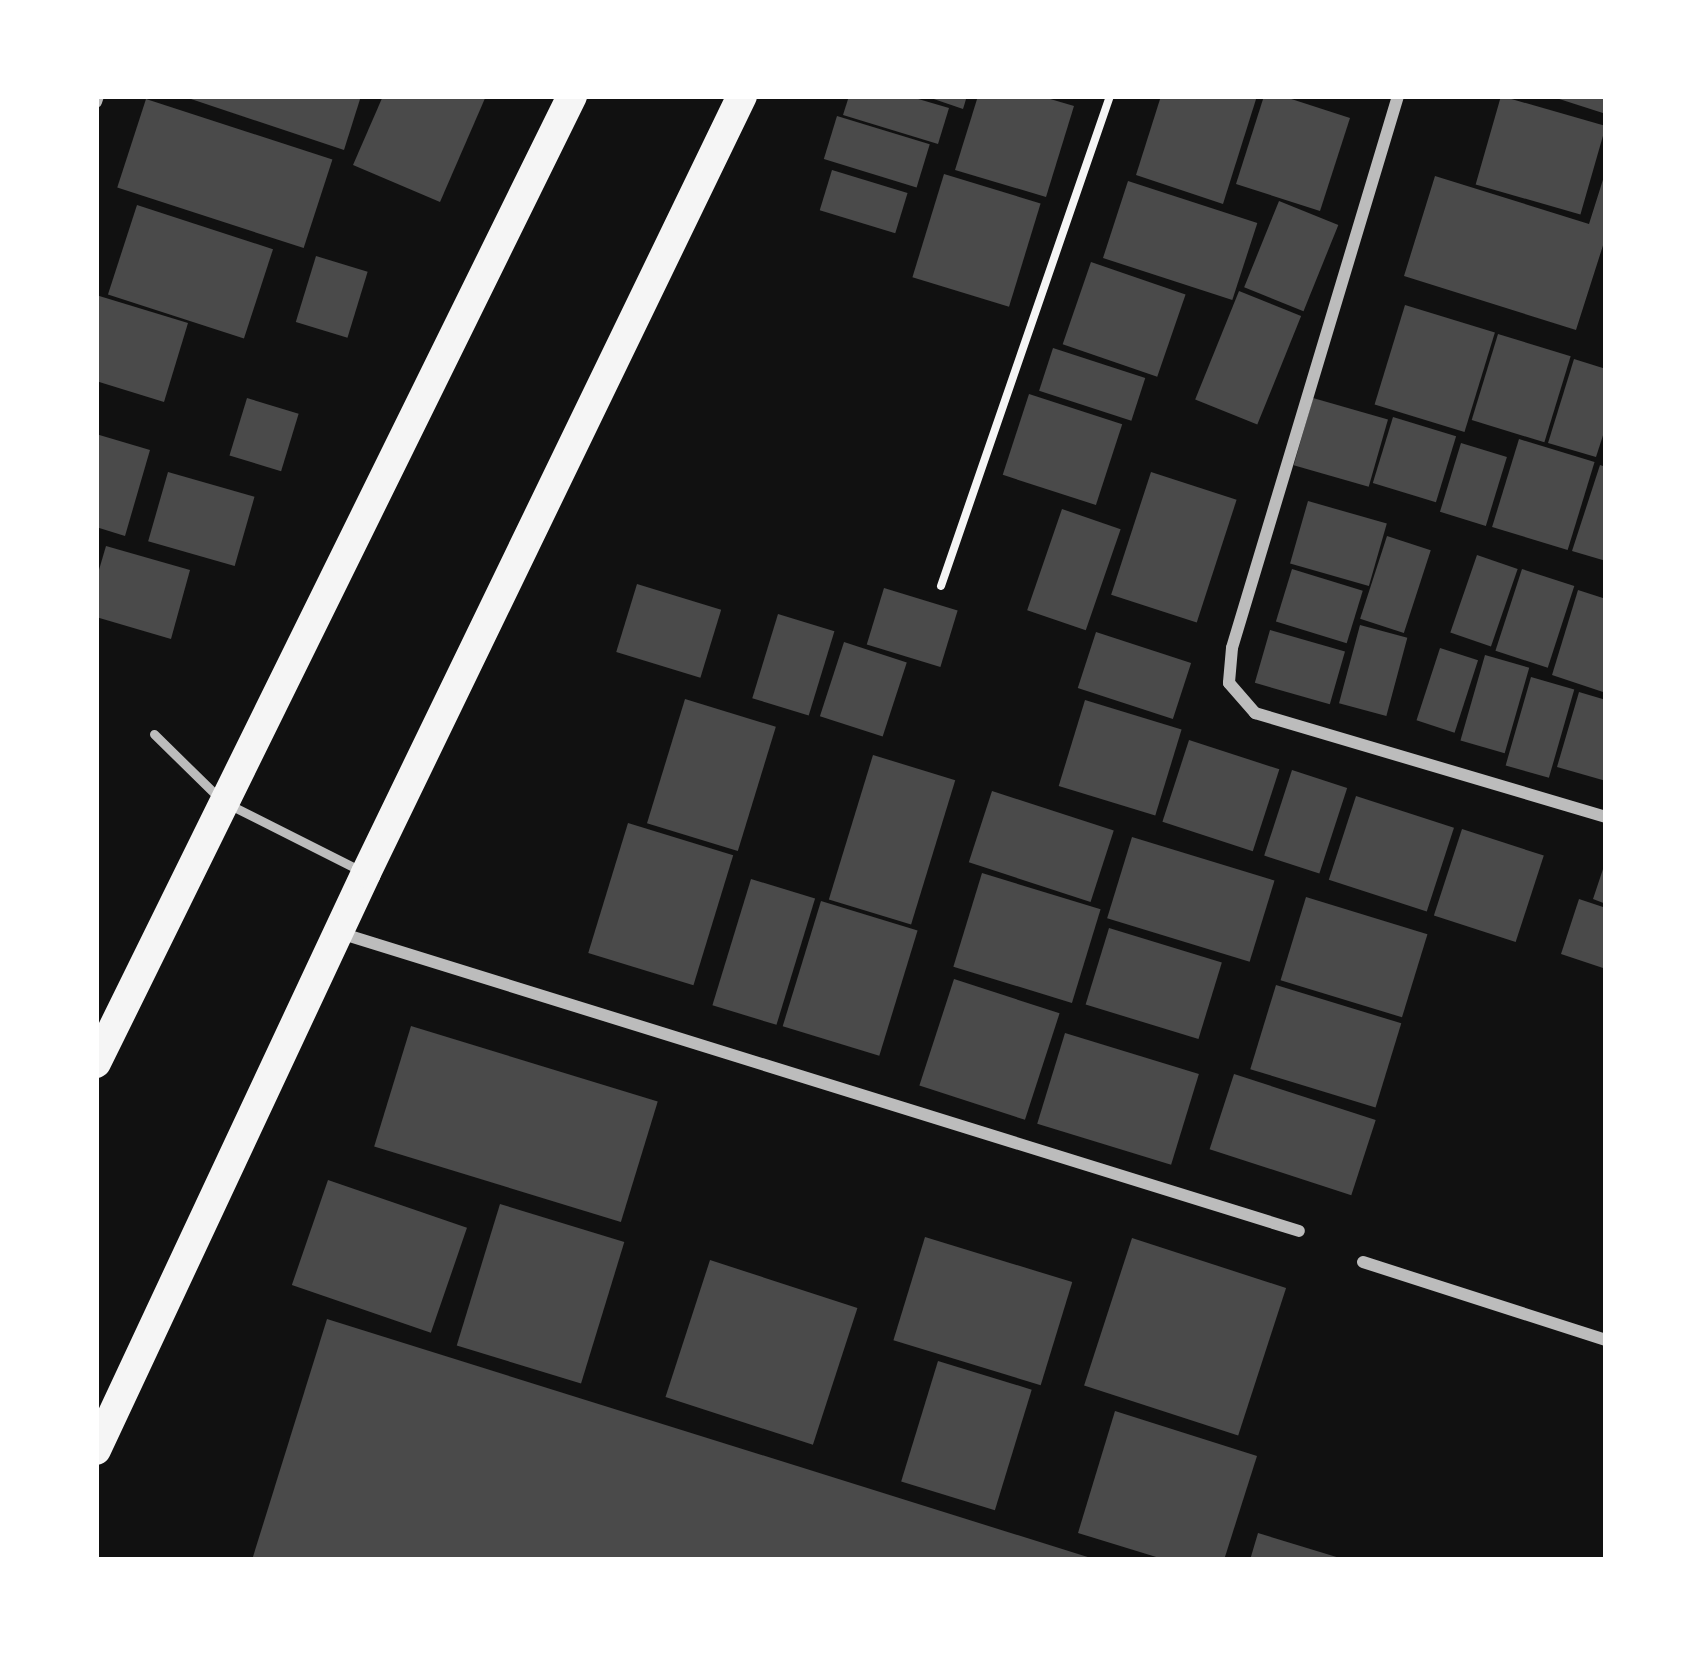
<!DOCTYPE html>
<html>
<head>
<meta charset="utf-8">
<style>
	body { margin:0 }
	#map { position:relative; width:1702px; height:1656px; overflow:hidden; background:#111; font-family:"Fira Sans Condensed",sans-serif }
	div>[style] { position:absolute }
	.building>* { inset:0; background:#4a4a4a; transform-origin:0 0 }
	.path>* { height:8px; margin:-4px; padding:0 4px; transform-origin:4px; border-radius:4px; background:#f5f5f5 }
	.service>* { height:9px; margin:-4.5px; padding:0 4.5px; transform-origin:4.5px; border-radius:4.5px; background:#bcbcbc }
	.minor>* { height:12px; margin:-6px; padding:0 6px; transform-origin:6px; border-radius:6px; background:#bcbcbc }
	.primary>* { height:30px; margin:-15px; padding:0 15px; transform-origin:15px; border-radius:15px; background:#f5f5f5 }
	span { translate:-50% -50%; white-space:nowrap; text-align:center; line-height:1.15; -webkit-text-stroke:12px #fff; paint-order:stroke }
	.frame { position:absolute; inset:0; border:99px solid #fff; pointer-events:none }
</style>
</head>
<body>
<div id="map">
	<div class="building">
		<div style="clip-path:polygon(182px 96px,361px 96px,344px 150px)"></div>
		<div style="clip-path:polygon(383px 96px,486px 96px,440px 202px,353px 165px)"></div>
		<div style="clip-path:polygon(849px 96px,908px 96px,949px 108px,938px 144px,843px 115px)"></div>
		<div style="clip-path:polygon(925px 96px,967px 96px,963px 109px)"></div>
		<div style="clip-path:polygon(978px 96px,1040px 96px,1074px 106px,1046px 197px,955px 170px)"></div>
		<div style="clip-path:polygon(1161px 96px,1257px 96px,1223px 204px,1136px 175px)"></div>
		<div style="clip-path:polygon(1264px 96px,1282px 96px,1350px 118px,1320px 211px,1236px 184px)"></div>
		<div style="left:1501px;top:96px;width:109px;height:92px;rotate:16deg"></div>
		<div style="clip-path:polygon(1553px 96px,1606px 96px,1606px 114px,1553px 97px)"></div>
		<div style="left:146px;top:99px;width:196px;height:93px;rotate:18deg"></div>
		<div style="left:837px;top:116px;width:97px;height:45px;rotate:17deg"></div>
		<div style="left:832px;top:170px;width:79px;height:42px;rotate:17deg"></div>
		<div style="clip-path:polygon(1606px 170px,1606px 236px,1576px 330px,1404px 276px,1435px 176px,1589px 224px)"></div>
		<div style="left:944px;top:174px;width:101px;height:108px;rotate:17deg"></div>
		<div style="left:1128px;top:181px;width:136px;height:81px;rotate:18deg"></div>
		<div style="left:1279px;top:201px;width:64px;height:93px;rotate:22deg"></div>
		<div style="left:137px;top:205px;width:143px;height:94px;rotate:18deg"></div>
		<div style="left:316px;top:256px;width:54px;height:69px;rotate:17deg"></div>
		<div style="left:1091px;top:262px;width:100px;height:87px;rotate:19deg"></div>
		<div style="left:1239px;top:291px;width:67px;height:117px;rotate:22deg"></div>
		<div style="clip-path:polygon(96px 295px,188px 323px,164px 402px,96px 381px)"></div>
		<div style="left:1405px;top:305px;width:94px;height:104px;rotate:17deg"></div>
		<div style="left:1498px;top:334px;width:76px;height:90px;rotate:17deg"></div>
		<div style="left:1053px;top:348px;width:97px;height:45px;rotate:18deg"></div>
		<div style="clip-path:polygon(1574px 359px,1606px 369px,1606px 426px,1596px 457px,1548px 443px)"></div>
		<div style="left:1029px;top:394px;width:98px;height:85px;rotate:18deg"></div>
		<div style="left:247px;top:398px;width:54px;height:60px;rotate:17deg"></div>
		<div style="left:1313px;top:398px;width:78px;height:70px;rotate:16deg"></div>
		<div style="left:1393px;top:417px;width:66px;height:69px;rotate:17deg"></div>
		<div style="clip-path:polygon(96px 434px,150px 450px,125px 536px,96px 527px)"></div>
		<div style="left:1519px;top:439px;width:79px;height:92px;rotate:17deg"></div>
		<div style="left:1461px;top:443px;width:48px;height:72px;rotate:17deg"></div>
		<div style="clip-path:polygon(1600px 465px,1606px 467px,1606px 561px,1572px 551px)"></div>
		<div style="left:168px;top:472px;width:90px;height:72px;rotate:16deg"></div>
		<div style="left:1151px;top:472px;width:90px;height:129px;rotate:18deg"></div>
		<div style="left:1308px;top:501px;width:82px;height:65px;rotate:16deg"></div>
		<div style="left:1062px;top:509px;width:62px;height:107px;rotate:19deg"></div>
		<div style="left:1387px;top:536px;width:46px;height:87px;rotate:18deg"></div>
		<div style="clip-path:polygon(106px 546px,190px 570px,171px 639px,96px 617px,96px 580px)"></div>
		<div style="left:1477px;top:555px;width:43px;height:82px;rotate:19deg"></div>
		<div style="left:1292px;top:569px;width:74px;height:55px;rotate:17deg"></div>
		<div style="left:1522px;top:569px;width:55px;height:86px;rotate:18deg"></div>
		<div style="left:637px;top:584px;width:88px;height:71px;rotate:17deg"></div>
		<div style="left:884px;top:588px;width:77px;height:59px;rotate:17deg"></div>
		<div style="clip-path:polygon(1578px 590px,1606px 599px,1606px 693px,1552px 675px)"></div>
		<div style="left:778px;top:614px;width:59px;height:88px;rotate:17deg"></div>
		<div style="left:1360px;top:625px;width:49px;height:81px;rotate:15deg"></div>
		<div style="left:1270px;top:630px;width:78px;height:55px;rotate:16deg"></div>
		<div style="left:1096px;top:632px;width:100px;height:59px;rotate:18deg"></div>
		<div style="left:844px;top:642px;width:66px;height:78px;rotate:18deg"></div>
		<div style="left:1440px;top:648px;width:40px;height:76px;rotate:18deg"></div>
		<div style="left:1485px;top:655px;width:46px;height:89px;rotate:16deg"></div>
		<div style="left:1531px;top:677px;width:45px;height:92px;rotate:16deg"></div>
		<div style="clip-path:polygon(1579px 692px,1606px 700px,1606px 781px,1557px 767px)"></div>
		<div style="left:685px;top:699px;width:95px;height:130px;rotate:17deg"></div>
		<div style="left:1085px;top:700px;width:101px;height:90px;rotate:17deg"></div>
		<div style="left:1189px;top:740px;width:95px;height:86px;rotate:18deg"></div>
		<div style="left:873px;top:755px;width:86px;height:151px;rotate:17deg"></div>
		<div style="left:1292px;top:770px;width:58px;height:90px;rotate:18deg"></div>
		<div style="left:992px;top:791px;width:128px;height:75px;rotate:18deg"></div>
		<div style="left:1356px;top:796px;width:103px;height:88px;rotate:18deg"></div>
		<div style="left:628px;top:823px;width:110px;height:136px;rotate:17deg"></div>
		<div style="left:1462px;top:829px;width:86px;height:91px;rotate:18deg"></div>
		<div style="left:1132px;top:837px;width:149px;height:85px;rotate:17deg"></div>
		<div style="clip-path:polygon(1606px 860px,1606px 904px,1593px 899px)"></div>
		<div style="left:982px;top:873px;width:124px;height:98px;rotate:17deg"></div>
		<div style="left:751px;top:879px;width:67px;height:132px;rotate:17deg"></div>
		<div style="left:1306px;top:897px;width:127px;height:87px;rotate:17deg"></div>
		<div style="clip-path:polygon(1579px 899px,1606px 908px,1606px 969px,1561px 954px)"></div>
		<div style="left:821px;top:901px;width:101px;height:131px;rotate:17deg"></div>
		<div style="left:1109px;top:928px;width:118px;height:80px;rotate:17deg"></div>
		<div style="left:954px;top:979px;width:111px;height:112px;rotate:18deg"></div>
		<div style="left:1276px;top:985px;width:131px;height:88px;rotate:17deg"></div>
		<div style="left:411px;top:1026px;width:258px;height:126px;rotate:17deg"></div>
		<div style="left:1065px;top:1033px;width:140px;height:95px;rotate:17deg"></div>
		<div style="left:1234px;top:1074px;width:149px;height:79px;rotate:18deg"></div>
		<div style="left:328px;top:1180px;width:147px;height:111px;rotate:19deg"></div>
		<div style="left:500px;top:1204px;width:130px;height:148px;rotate:17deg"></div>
		<div style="left:925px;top:1237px;width:154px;height:108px;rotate:17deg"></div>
		<div style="left:1132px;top:1238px;width:162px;height:155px;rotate:18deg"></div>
		<div style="left:710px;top:1260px;width:155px;height:144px;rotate:18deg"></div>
		<div style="clip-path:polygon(327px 1319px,1094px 1559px,1094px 1560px,252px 1560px)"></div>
		<div style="left:938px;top:1361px;width:98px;height:126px;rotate:17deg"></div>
		<div style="clip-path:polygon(1115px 1411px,1257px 1456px,1224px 1560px,1166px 1560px,1078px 1533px)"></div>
		<div style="clip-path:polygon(1258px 1533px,1343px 1559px,1343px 1560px,1250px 1560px)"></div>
	</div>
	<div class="path">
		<div style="left:941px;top:586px;width:518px;rotate:-70.97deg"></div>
	</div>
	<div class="service">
		<div style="left:154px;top:734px;width:90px;rotate:44.5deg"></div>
		<div style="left:232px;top:806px;width:144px;rotate:26.7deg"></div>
	</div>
	<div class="minor">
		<div style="left:1398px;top:96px;width:576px;rotate:106.74deg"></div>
		<div style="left:1232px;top:648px;width:35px;rotate:95deg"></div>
		<div style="left:1229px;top:683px;width:40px;rotate:49deg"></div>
		<div style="left:1255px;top:713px;width:366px;rotate:16.5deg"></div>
		<div style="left:96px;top:102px;width:6px;rotate:-72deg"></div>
		<div style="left:340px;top:933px;width:1004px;rotate:17.26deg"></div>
		<div style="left:1363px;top:1262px;width:255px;rotate:17.8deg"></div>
	</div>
	<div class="primary">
		<div style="left:96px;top:1063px;width:1078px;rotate:-63.79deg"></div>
		<div style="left:96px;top:1450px;width:637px;rotate:-64.92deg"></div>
		<div style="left:366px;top:873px;width:863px;rotate:-64.18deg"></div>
	</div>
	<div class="frame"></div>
</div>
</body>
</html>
